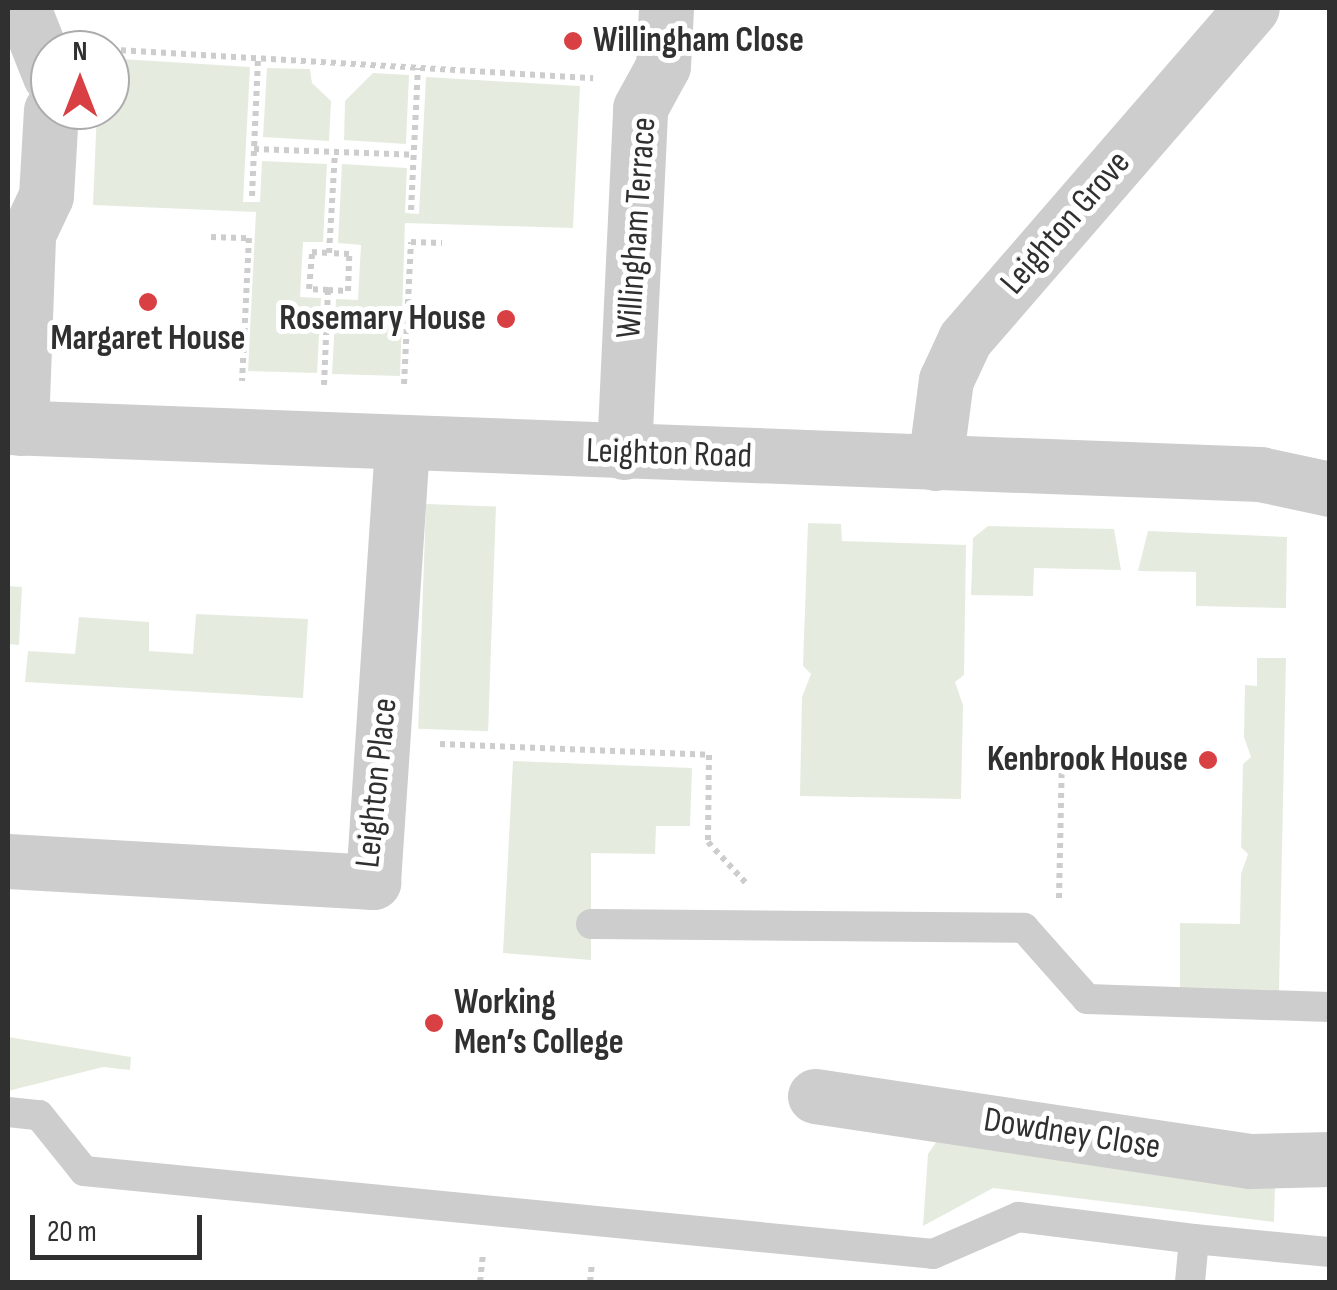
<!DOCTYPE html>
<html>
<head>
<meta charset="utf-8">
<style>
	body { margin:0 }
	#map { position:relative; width:1337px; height:1290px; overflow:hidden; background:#fff; font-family:"Sofia Sans Condensed",sans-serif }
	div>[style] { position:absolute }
	.green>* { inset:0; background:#e5ecdf; transform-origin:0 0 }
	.path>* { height:6px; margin-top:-3px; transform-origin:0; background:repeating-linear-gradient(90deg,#cdcdcd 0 5px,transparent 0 10px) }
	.service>* { height:30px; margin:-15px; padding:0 15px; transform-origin:15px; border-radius:15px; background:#cdcdcd }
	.minor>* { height:55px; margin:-27.5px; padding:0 27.5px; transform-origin:27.5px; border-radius:27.5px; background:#cdcdcd }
	.tertiary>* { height:55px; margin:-27.5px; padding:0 27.5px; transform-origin:27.5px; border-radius:27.5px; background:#cdcdcd }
	.dots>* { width:28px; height:28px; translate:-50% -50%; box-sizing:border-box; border:5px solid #fff; border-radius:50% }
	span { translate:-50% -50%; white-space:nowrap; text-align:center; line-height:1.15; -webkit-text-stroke:10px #fff; paint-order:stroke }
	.poi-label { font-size:35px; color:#303030; font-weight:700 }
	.left { translate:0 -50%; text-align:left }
	.right { translate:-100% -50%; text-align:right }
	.street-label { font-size:35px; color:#303030 }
	.frame { position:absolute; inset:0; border:10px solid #303030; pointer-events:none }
	.north { position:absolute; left:30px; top:30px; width:100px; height:100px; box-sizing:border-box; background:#fff; border:2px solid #acacac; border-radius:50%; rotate:0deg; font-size:28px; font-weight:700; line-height:40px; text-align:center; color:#303030 }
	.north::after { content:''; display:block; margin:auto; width:35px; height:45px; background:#d84043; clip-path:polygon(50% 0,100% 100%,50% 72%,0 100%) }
	.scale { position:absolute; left:30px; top:1215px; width:172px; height:45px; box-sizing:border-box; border:5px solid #303030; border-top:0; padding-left:12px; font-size:30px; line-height:35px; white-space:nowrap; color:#303030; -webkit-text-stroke:8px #fff; paint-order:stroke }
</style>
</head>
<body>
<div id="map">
	<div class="green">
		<div style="clip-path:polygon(122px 59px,250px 67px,243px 202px,260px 202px,262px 161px,327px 164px,323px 242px,303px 242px,300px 297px,321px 298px,317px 373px,248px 371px,256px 212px,93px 205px,97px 110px,110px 110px,110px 65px)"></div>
		<div style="clip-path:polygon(267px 68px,310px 69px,312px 83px,331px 101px,329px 141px,263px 137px)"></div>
		<div style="clip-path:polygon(373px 73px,409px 75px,406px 144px,344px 140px,345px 101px)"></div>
		<div style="clip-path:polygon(426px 77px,580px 86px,573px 228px,405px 223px,400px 376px,332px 374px,336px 299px,358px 300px,361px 245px,338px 243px,342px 164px,407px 168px,405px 213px,419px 214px)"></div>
		<div style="left:426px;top:504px;width:70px;height:225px;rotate:2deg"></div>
		<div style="clip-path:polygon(808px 523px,841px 524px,842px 541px,966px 545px,964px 675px,955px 682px,963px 705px,961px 799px,800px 796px,802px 697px,811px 674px,803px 666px)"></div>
		<div style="clip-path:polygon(988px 526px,1114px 529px,1121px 570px,1034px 568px,1033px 596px,971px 595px,973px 538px)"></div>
		<div style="clip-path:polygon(1148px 531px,1287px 537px,1286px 608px,1196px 606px,1196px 572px,1138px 571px)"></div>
		<div style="clip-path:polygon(8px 586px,22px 587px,19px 645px,8px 644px)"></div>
		<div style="clip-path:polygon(196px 614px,308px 619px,303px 698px,25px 682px,28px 651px,75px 654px,79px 617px,149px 622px,149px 651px,193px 654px)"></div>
		<div style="clip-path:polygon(1257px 658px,1286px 658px,1279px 991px,1180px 988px,1180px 923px,1240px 924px,1241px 874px,1248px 854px,1241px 847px,1243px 764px,1251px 757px,1244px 737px,1245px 685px,1257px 686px)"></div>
		<div style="clip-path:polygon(513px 761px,692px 768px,690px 826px,656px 826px,655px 854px,591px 853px,591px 960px,503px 953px)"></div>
		<div style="clip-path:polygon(8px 1037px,131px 1057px,130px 1070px,103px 1067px,8px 1091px)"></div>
		<div style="clip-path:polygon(941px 1135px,1275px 1188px,1274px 1222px,993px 1188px,923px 1226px,928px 1154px)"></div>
	</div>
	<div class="path">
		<div style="left:101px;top:49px;width:493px;rotate:3.4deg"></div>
		<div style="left:254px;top:149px;width:160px;rotate:2.1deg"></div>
		<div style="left:252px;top:196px;width:138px;rotate:-87.5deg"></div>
		<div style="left:411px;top:210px;width:142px;rotate:-87.2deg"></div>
		<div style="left:211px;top:237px;width:38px;rotate:2deg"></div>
		<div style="left:249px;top:238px;width:143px;rotate:92.8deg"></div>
		<div style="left:328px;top:290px;width:20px;rotate:3deg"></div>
		<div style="left:348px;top:291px;width:37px;rotate:-88deg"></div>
		<div style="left:349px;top:254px;width:20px;rotate:-177deg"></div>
		<div style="left:404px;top:384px;width:142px;rotate:-87.2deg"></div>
		<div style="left:411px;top:242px;width:31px;rotate:2deg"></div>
		<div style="left:324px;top:385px;width:95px;rotate:-87.6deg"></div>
		<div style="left:328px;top:290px;width:19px;rotate:-177deg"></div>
		<div style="left:309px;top:289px;width:37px;rotate:-85deg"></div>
		<div style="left:312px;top:252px;width:17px;rotate:3deg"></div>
		<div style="left:329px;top:253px;width:100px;rotate:-86.6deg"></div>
		<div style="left:440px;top:744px;width:269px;rotate:2.3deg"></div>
		<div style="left:709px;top:755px;width:87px;rotate:90.7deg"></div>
		<div style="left:708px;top:842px;width:56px;rotate:47.2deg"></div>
		<div style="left:1059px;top:898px;width:149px;rotate:-88.8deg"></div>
		<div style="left:480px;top:1282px;width:28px;rotate:-84deg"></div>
		<div style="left:590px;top:1282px;width:18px;rotate:-84deg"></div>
	</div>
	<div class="service">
		<div style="left:591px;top:924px;width:433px;rotate:0.5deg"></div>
		<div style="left:1024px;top:928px;width:95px;rotate:48.4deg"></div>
		<div style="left:1087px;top:999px;width:243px;rotate:1.9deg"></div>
		<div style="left:8px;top:1112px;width:31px;rotate:6deg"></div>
		<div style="left:39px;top:1115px;width:72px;rotate:51.2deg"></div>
		<div style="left:84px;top:1171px;width:853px;rotate:5.58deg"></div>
		<div style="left:933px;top:1254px;width:93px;rotate:-23.5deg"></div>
		<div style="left:1018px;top:1217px;width:177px;rotate:7.1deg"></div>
		<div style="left:1194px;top:1239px;width:43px;rotate:95.3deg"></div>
		<div style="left:1194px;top:1239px;width:137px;rotate:5.5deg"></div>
	</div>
	<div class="minor">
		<div style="left:23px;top:8px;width:73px;rotate:68.3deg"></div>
		<div style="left:21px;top:428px;width:194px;rotate:-87.9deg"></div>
		<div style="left:28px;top:234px;width:42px;rotate:-64.7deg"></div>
		<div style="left:46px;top:196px;width:86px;rotate:-86.7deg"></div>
		<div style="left:624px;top:452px;width:344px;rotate:-87.3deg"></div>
		<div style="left:640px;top:108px;width:48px;rotate:-61.3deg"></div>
		<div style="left:663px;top:66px;width:58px;rotate:-87deg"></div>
		<div style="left:935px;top:463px;width:84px;rotate:-82.5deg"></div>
		<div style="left:946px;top:380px;width:45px;rotate:-65.1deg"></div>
		<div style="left:965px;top:339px;width:438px;rotate:-49.1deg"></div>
		<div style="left:8px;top:861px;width:366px;rotate:3.3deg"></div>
		<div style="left:373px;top:882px;width:438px;rotate:-86.2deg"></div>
		<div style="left:815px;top:1096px;width:441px;rotate:8.5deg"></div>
		<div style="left:1251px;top:1161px;width:79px;rotate:-1.5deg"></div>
	</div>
	<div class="tertiary">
		<div style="left:8px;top:427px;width:1253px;rotate:2.15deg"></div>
		<div style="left:1260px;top:474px;width:72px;rotate:12.1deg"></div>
	</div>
	<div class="dots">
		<div style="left:573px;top:41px;background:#d84043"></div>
		<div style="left:148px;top:302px;background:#d84043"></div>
		<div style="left:506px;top:319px;background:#d84043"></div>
		<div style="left:1208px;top:760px;background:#d84043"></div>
		<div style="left:434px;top:1023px;background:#d84043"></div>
	</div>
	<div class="poi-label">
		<span class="left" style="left:593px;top:41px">Willingham Close</span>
		<span class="right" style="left:486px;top:319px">Rosemary House</span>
		<span style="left:148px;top:339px">Margaret House</span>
		<span class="right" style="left:1188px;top:760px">Kenbrook House</span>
		<span class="left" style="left:454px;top:1023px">Working<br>Men’s College</span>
	</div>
	<div class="street-label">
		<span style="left:1066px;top:223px;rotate:-49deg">Leighton Grove</span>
		<span style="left:637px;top:228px;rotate:-86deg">Willingham Terrace</span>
		<span style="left:669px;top:454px;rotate:2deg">Leighton Road</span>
		<span style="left:377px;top:783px;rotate:-84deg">Leighton Place</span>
		<span style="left:1072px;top:1134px;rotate:9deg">Dowdney Close</span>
	</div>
	<div class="frame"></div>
	<div class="north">N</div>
	<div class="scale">20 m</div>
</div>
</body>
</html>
